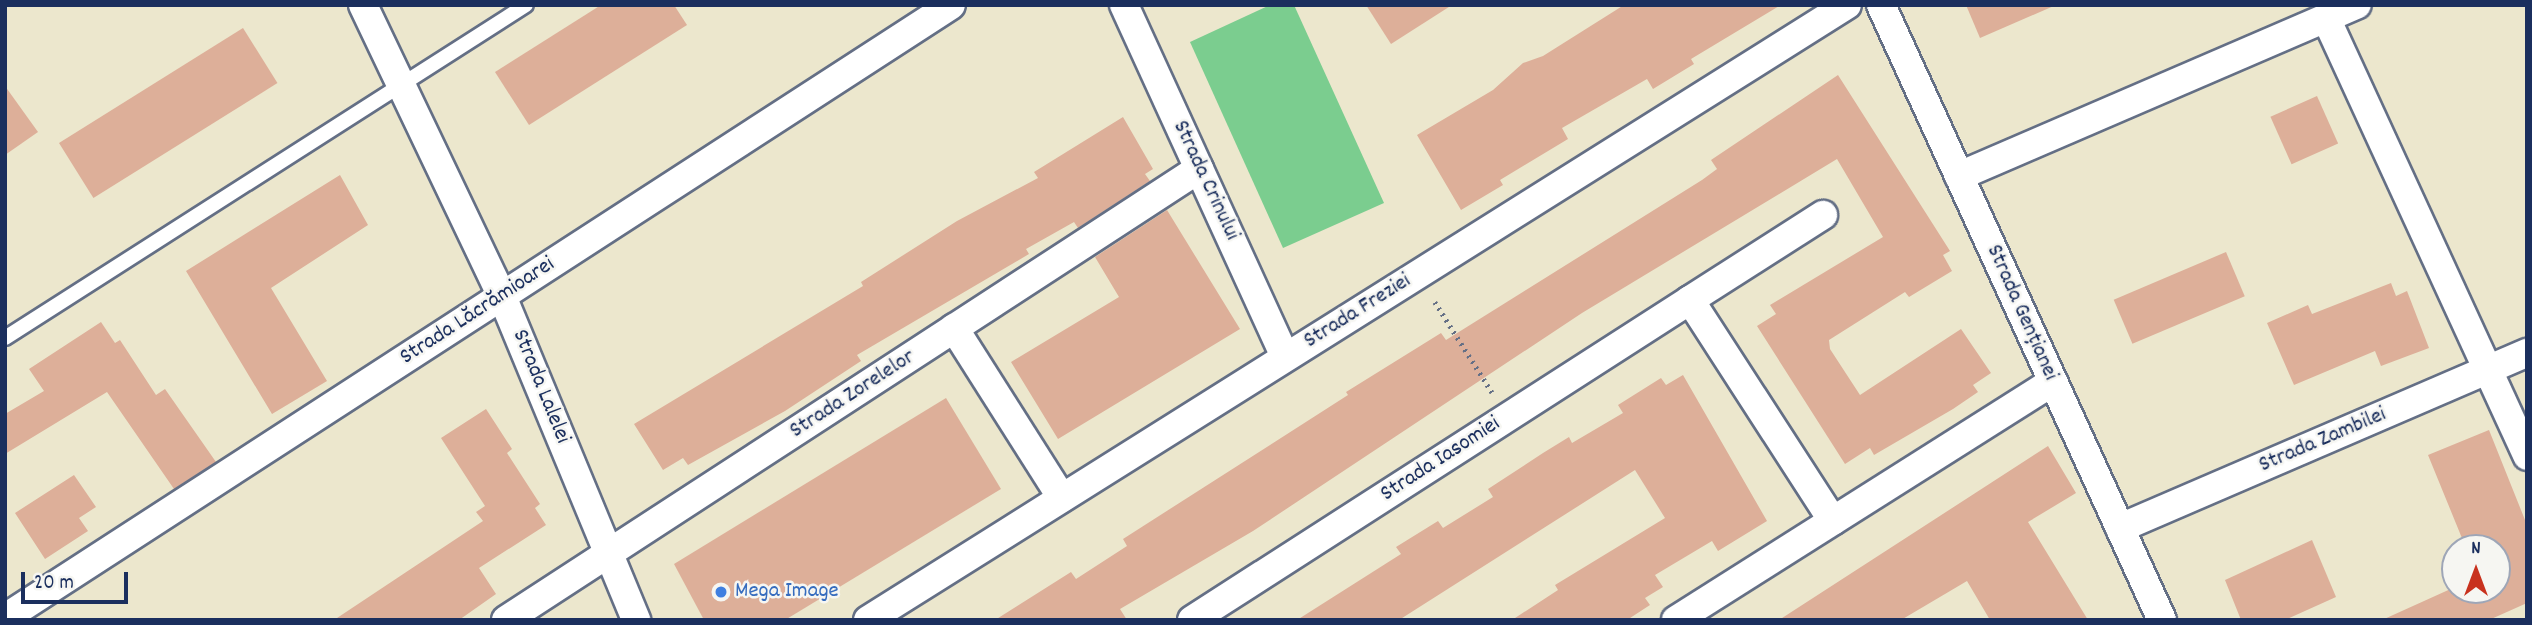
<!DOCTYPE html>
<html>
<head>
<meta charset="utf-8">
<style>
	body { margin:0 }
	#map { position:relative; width:2532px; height:625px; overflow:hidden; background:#ece7cd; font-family:Dekko,sans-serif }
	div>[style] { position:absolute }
	.green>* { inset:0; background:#7bcd8f }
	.building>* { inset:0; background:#ddaf99; transform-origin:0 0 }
	.path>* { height:4.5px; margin-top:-2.25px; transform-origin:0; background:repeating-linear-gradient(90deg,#646f85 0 2px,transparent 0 7px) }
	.roads { filter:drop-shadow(2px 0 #646f85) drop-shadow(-2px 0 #646f85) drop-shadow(0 2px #646f85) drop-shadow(0 -2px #646f85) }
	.lane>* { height:14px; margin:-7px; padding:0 7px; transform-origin:7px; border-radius:7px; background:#fff }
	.street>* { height:28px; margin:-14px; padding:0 14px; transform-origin:14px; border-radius:14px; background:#fff }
	.dots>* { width:19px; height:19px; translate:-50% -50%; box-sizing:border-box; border:4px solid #f6f6f2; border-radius:50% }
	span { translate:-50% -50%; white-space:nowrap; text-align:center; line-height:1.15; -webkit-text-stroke:5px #f6f6f2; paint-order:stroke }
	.street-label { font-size:23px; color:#1b2f5e }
	.shop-label { font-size:23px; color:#366cbe }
	.left { translate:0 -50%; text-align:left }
	.frame { position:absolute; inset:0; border:7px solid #1b2f5e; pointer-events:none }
	.north { position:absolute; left:2441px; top:534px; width:70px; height:70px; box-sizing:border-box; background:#f6f6f2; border:2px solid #9ea6b7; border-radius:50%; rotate:0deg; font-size:19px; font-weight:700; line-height:28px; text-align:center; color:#1b2f5e }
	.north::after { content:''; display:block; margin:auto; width:24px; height:32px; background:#c8321e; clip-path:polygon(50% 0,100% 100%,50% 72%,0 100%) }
	.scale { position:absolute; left:21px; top:572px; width:107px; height:32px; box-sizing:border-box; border:4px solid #1b2f5e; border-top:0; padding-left:9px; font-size:21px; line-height:24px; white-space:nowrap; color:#1b2f5e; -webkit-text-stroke:5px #f6f6f2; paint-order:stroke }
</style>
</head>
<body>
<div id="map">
	<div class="green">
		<div style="clip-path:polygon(1270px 5px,1294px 5px,1384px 203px,1283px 248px,1190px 42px)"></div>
	</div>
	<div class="building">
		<div style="clip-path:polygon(601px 5px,674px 5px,687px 25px,529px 125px,495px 72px)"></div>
		<div style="clip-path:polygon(1366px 5px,1452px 5px,1391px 44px)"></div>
		<div style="clip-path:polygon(1624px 5px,1781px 5px,1691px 59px,1694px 64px,1653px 89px,1647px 79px,1562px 128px,1568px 139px,1500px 180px,1503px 185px,1461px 210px,1417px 135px,1493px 90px,1523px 63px,1543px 56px)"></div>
		<div style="clip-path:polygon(1966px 5px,2056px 5px,1980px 38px)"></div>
		<div style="left:243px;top:28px;width:65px;height:217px;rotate:58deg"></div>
		<div style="clip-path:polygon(1838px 75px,1950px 251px,1943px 255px,1952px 271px,1909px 297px,1905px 292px,1829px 340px,1830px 349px,1860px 395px,1961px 329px,1991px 373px,1973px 385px,1978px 392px,1953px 409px,1874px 455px,1870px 448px,1845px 464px,1757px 326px,1776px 314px,1770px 305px,1883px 237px,1837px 159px,1582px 313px,1253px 531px,1120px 609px,1127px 620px,995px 620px,1071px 572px,1076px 579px,1127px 546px,1123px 539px,1348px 395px,1346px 392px,1441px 333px,1446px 340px,1702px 180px,1717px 169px,1711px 160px)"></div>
		<div style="clip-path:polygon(5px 86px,38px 132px,5px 155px)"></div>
		<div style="left:2317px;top:96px;width:52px;height:51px;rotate:66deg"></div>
		<div style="clip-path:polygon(1123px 117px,1153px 169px,1145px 174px,1150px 181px,1078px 228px,1074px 222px,1026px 249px,1029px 254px,857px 355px,861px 361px,785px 411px,688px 465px,683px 458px,663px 470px,634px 424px,863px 286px,861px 282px,957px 221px,1038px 178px,1034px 172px)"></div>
		<div style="clip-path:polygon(340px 175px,368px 225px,271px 288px,327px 381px,272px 414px,186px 271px)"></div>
		<div style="clip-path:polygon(1167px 210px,1240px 329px,1058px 439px,1011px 362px,1119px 297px,1095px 257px)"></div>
		<div style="left:2226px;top:252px;width:48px;height:122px;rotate:67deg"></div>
		<div style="clip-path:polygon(2391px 283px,2396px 296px,2407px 291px,2429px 348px,2381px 366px,2375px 351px,2294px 385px,2267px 323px,2308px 305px,2312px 314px)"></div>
		<div style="clip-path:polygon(101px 322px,115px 343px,120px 340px,156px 395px,165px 389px,216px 462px,174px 489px,107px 392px,5px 454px,5px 414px,44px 391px,29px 369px)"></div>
		<div style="clip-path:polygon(1683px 375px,1767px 521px,1718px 551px,1712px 541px,1655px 575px,1663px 587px,1645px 598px,1650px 605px,1627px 620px,1512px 620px,1558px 590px,1555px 585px,1665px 518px,1635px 470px,1399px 620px,1297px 620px,1401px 554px,1396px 547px,1438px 521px,1443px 528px,1493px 497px,1488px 489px,1543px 453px,1569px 437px,1572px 443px,1623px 413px,1618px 405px,1661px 378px,1666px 385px)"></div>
		<div style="clip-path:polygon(946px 398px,1001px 489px,785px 620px,704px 620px,674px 564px)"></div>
		<div style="clip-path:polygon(486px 409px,512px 449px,507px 453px,540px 504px,535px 508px,546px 525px,479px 568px,496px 594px,459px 620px,334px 620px,483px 521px,476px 512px,485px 506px,441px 438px)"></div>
		<div style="clip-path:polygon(2489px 430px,2527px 525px,2527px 603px,2489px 620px,2382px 620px,2455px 587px,2497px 590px,2497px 548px,2466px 548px,2428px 455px)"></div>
		<div style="clip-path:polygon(2048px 446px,2076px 493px,2028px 522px,2088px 620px,1990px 620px,1967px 581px,1901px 620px,1779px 620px)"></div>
		<div style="clip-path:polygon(74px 475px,96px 507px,79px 518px,88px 531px,45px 559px,15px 513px)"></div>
		<div style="clip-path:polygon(2312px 540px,2336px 597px,2285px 620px,2241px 620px,2225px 580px)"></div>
	</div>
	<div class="path">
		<div style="left:1435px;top:302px;width:107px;rotate:57.7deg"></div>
	</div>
	<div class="roads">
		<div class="lane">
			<div style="left:5px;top:338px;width:618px;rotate:-32.58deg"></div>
		</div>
		<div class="street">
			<div style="left:363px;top:5px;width:322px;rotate:64.5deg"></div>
			<div style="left:502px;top:296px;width:351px;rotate:67.5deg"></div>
			<div style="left:1124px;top:5px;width:387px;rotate:65.4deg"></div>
			<div style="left:1881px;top:5px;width:676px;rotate:65.44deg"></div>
			<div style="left:2326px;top:18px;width:482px;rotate:65.3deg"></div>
			<div style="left:1959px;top:176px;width:433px;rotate:-23.3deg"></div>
			<div style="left:1690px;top:300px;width:158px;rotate:-32.6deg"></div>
			<div style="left:954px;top:328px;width:201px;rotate:57.6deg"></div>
			<div style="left:2120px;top:528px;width:443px;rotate:-23.3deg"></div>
			<div style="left:5px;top:618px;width:1127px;rotate:-32.94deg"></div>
			<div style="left:506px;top:620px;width:827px;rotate:-33.06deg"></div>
			<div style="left:868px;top:620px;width:1156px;rotate:-32.14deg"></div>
			<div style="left:1192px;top:620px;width:592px;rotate:-32.72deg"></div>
			<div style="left:1690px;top:300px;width:263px;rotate:57.1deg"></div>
			<div style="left:1676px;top:620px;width:446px;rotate:-32.3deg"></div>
		</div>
	</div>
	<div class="dots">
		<div style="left:721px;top:592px;background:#3f7fe0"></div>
	</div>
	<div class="street-label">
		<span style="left:1205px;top:181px;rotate:65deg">Strada Crinului</span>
		<span style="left:478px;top:312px;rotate:-33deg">Strada Lăcrămioarei</span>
		<span style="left:1358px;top:312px;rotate:-32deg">Strada Freziei</span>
		<span style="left:2021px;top:313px;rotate:66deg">Strada Gențianei</span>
		<span style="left:540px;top:387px;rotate:68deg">Strada Lalelei</span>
		<span style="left:853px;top:395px;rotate:-33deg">Strada Zorelelor</span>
		<span style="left:2323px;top:441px;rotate:-23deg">Strada Zambilei</span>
		<span style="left:1441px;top:460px;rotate:-33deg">Strada Iasomiei</span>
	</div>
	<div class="shop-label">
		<span class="left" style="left:735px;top:592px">Mega Image</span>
	</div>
	<div class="frame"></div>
	<div class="north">N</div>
	<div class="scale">20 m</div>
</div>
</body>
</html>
